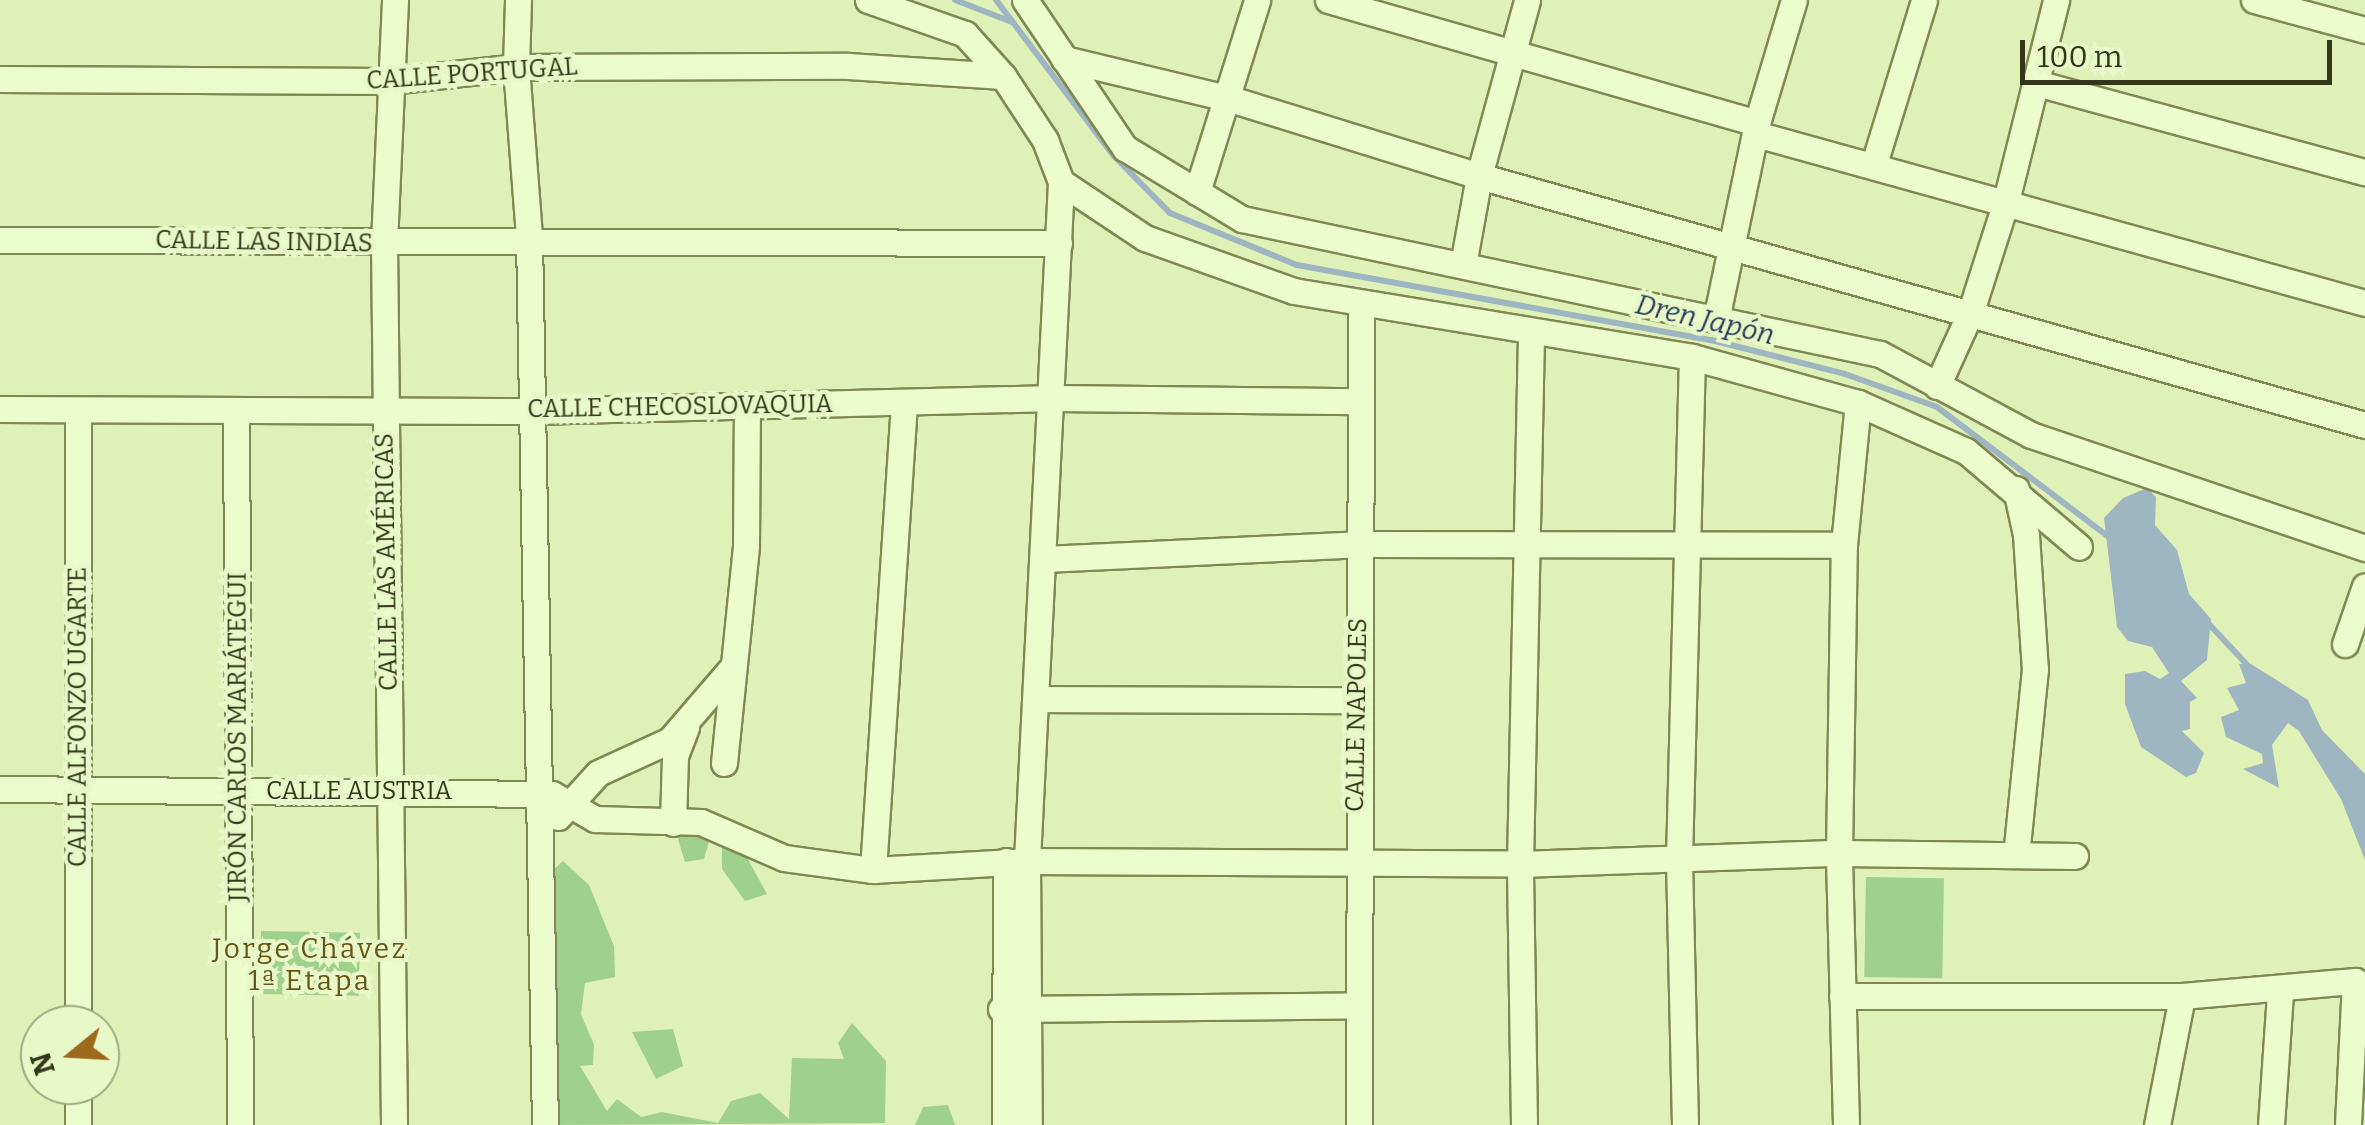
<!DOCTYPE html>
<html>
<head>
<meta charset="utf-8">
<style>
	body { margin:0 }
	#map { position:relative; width:2365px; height:1125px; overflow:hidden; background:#e0f1b8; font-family:Bitter,serif }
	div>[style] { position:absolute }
	.green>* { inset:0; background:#9fd08c; transform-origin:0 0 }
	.water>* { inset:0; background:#9eb6c1 }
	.stream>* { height:6px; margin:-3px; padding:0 3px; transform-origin:3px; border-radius:3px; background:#9eb6c1 }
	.roads { filter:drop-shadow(2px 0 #818952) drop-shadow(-2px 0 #818952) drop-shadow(0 2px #818952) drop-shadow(0 -2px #818952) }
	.minor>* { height:25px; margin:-12.5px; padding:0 12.5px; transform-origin:12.5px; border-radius:12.5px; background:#edfccc }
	span { translate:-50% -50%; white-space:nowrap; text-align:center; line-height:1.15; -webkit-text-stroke:8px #e9f8c8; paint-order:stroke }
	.street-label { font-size:25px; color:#333619 }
	.water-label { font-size:28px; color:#263d57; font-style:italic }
	.neighbourhood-label { font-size:28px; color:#665714; letter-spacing:2.5px }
	.north { position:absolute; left:20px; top:1005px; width:100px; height:100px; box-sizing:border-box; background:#e9f8c8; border:2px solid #a0aa82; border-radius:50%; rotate:252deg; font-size:28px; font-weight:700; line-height:40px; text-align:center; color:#333619 }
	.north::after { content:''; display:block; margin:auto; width:35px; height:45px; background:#9d6a1d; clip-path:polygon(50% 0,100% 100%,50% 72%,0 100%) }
	.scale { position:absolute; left:2020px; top:40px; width:312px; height:45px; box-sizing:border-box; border:5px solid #333619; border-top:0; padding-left:12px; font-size:30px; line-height:35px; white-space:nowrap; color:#333619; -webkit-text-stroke:8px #e9f8c8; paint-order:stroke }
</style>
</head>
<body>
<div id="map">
	<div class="green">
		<div style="clip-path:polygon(684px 830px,711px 835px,704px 859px,685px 862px,678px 839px)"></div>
		<div style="clip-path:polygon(722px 843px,745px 854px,767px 894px,745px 901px,722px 869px)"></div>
		<div style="clip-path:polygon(563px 861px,589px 885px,614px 946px,615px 977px,585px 983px,581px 1014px,594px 1045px,593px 1065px,580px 1066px,607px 1111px,617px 1099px,641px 1117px,662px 1112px,718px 1123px,731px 1101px,760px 1093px,789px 1119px,792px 1058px,844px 1059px,838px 1043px,852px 1023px,886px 1061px,885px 1123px,545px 1125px,547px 876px)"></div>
		<div style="left:1866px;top:877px;width:78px;height:100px;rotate:1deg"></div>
		<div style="left:261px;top:931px;width:99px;height:63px;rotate:1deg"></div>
		<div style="clip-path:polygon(673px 1029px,683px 1066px,656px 1079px,632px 1032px)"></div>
		<div style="clip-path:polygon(948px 1105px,955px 1125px,915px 1125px,923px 1107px)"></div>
	</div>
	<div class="water">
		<div style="clip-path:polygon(2147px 488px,2156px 497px,2155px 525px,2177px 550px,2189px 594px,2211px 619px,2207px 660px,2181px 681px,2197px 698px,2190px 702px,2190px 729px,2182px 731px,2204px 753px,2196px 773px,2186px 777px,2141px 747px,2125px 704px,2125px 674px,2145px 671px,2160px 679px,2169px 673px,2152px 647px,2128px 641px,2117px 627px,2104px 518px,2123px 498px)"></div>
		<div style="clip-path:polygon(2239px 664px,2251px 664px,2308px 700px,2322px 730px,2365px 774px,2365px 860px,2341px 799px,2299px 731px,2288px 723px,2272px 745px,2279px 788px,2243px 769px,2263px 763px,2262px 754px,2226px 737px,2221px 717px,2239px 710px,2227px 688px,2246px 683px)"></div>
	</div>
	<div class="stream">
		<div style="left:955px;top:0;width:61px;rotate:21.1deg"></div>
		<div style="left:996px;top:0;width:196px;rotate:52.9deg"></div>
		<div style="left:1114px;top:156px;width:80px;rotate:45.5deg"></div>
		<div style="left:1170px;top:213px;width:137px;rotate:22.3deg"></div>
		<div style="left:1297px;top:265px;width:421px;rotate:10.3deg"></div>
		<div style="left:1711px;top:340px;width:138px;rotate:14.2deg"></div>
		<div style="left:1845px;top:374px;width:98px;rotate:19.7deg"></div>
		<div style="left:1937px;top:407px;width:221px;rotate:37.1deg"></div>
		<div style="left:2208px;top:623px;width:63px;rotate:46.9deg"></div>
	</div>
	<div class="roads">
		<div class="minor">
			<div style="left:518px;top:0;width:67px;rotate:91.7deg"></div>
			<div style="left:516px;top:67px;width:170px;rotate:85.6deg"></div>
			<div style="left:529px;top:237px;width:888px;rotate:88.97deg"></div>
			<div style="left:868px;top:0;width:103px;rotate:19.3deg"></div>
			<div style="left:965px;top:34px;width:57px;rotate:47.9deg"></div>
			<div style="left:1003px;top:76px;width:77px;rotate:56.7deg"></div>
			<div style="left:1045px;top:140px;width:45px;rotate:69.1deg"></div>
			<div style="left:1061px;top:182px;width:680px;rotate:92.87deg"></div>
			<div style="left:1027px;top:861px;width:264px;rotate:89.6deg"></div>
			<div style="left:1025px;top:0;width:179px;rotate:56deg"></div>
			<div style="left:1125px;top:148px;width:137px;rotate:31.3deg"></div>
			<div style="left:1242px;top:219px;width:652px;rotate:11.95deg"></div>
			<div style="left:1880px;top:354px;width:171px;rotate:28.2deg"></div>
			<div style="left:2031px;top:435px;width:353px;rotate:18.7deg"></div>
			<div style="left:1328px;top:0;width:446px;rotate:16deg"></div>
			<div style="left:2254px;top:0;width:115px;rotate:15.1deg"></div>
			<div style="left:1064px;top:59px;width:168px;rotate:13.5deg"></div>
			<div style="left:1227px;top:98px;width:264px;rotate:17.2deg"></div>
			<div style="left:1479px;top:176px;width:920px;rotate:15.7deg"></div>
			<div style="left:0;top:79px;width:390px;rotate:0.3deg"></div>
			<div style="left:390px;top:81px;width:127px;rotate:-6.3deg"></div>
			<div style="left:516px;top:67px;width:332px;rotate:-0.2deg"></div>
			<div style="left:848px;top:66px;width:155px;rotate:3.7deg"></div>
			<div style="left:2040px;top:84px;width:337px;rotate:15.2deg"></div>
			<div style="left:1756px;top:134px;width:632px;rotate:15.51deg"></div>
			<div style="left:1874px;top:164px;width:171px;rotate:-73deg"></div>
			<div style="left:1061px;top:182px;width:101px;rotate:33.7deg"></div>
			<div style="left:1145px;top:238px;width:158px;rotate:19.6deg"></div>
			<div style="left:1294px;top:291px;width:403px;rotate:9.4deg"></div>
			<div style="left:1692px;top:357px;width:172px;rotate:15.5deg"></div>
			<div style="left:1858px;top:403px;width:118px;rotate:24deg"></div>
			<div style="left:1966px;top:451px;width:148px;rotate:40.3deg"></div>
			<div style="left:1197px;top:192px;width:201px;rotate:-72.6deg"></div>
			<div style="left:0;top:240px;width:1059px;rotate:0.16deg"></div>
			<div style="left:1463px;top:265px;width:90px;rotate:-79.8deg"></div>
			<div style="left:1479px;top:176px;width:182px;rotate:-74.7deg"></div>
			<div style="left:1717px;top:315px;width:196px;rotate:-78.2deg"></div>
			<div style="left:1757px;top:123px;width:128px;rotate:-73.3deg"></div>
			<div style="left:1937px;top:386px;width:82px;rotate:-65.6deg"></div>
			<div style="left:1971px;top:311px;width:115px;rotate:-72.3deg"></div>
			<div style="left:2006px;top:201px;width:207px;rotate:-76deg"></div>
			<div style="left:0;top:409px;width:532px;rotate:0.22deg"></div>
			<div style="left:532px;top:411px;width:522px;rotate:-1.43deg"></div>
			<div style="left:1054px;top:398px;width:306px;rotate:0.6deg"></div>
			<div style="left:236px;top:410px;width:715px;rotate:89.68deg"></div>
			<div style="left:2016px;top:489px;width:47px;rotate:77.7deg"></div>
			<div style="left:2026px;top:535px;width:134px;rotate:86.2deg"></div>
			<div style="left:2035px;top:669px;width:187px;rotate:95.8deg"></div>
			<div style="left:1044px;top:559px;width:315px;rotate:-2.7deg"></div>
			<div style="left:1359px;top:544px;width:485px;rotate:0.1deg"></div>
			<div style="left:2345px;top:644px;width:61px;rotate:-71deg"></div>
			<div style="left:1037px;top:699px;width:320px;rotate:0.2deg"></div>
			<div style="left:724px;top:763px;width:219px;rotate:-84.2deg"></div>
			<div style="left:746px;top:545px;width:140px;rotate:-89.6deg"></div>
			<div style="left:0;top:789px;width:552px;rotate:0.52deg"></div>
			<div style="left:552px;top:794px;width:50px;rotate:30.2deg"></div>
			<div style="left:595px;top:819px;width:106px;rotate:1.6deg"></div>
			<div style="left:701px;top:822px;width:90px;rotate:23.4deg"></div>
			<div style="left:784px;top:858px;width:90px;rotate:7.7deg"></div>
			<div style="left:873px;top:870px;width:154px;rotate:-3.3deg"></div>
			<div style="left:1027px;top:861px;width:493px;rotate:0.3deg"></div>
			<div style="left:1520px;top:864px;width:319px;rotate:-2deg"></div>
			<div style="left:1839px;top:853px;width:236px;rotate:0.7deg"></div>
			<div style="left:558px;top:817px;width:59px;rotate:-47.7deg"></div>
			<div style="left:598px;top:773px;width:79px;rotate:-24.6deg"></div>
			<div style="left:670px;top:740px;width:95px;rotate:-49.3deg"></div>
			<div style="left:673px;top:823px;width:67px;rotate:-88.3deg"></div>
			<div style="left:675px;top:756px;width:31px;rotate:-69deg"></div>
			<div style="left:873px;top:870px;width:469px;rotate:-86.2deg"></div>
			<div style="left:1842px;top:996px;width:340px"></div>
			<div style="left:2182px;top:996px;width:174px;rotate:-5deg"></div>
			<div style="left:2355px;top:981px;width:144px;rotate:92.8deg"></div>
			<div style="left:1001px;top:1009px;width:356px;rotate:-0.6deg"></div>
			<div style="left:78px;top:1025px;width:615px;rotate:-90deg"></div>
			<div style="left:78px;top:1085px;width:40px;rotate:90deg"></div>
			<div style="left:394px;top:1125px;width:882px;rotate:-90.65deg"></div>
			<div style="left:384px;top:243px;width:243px;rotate:-87.4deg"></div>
			<div style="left:1005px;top:1125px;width:264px;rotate:-89.8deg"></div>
			<div style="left:1359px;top:1125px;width:819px;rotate:-89.86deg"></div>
			<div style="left:1524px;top:1125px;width:261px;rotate:-90.9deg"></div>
			<div style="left:1520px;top:864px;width:531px;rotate:-88.81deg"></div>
			<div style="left:1685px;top:1125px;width:266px;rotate:-91.3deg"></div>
			<div style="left:1679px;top:859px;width:502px;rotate:-88.52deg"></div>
			<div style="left:1846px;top:1125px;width:272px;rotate:-91.5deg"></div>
			<div style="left:1839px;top:853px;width:308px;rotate:-89.1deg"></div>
			<div style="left:1844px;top:545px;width:143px;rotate:-84.4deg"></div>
			<div style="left:2157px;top:1125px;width:131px;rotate:-79deg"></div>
			<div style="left:2271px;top:1125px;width:133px;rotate:-86.1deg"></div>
		</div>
	</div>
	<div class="street-label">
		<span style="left:472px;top:74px;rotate:-4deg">CALLE PORTUGAL</span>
		<span style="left:264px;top:242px;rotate:1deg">CALLE LAS INDIAS</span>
		<span style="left:680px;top:407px;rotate:-1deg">CALLE CHECOSLOVAQUIA</span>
		<span style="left:387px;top:562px;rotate:-91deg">CALLE LAS AMÉRICAS</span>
		<span style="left:1357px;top:715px;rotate:-89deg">CALLE NAPOLES</span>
		<span style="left:78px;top:717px;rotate:-90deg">CALLE ALFONZO UGARTE</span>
		<span style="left:238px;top:737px;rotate:-90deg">JIRÓN CARLOS MARIÁTEGUI</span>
		<span style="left:359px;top:791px">CALLE AUSTRIA</span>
	</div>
	<div class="water-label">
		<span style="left:1705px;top:320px;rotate:13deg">Dren Japón</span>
	</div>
	<div class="neighbourhood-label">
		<span style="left:310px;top:965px">Jorge Chávez<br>1ª Etapa</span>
	</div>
	<div class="north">N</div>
	<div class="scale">100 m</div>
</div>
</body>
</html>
